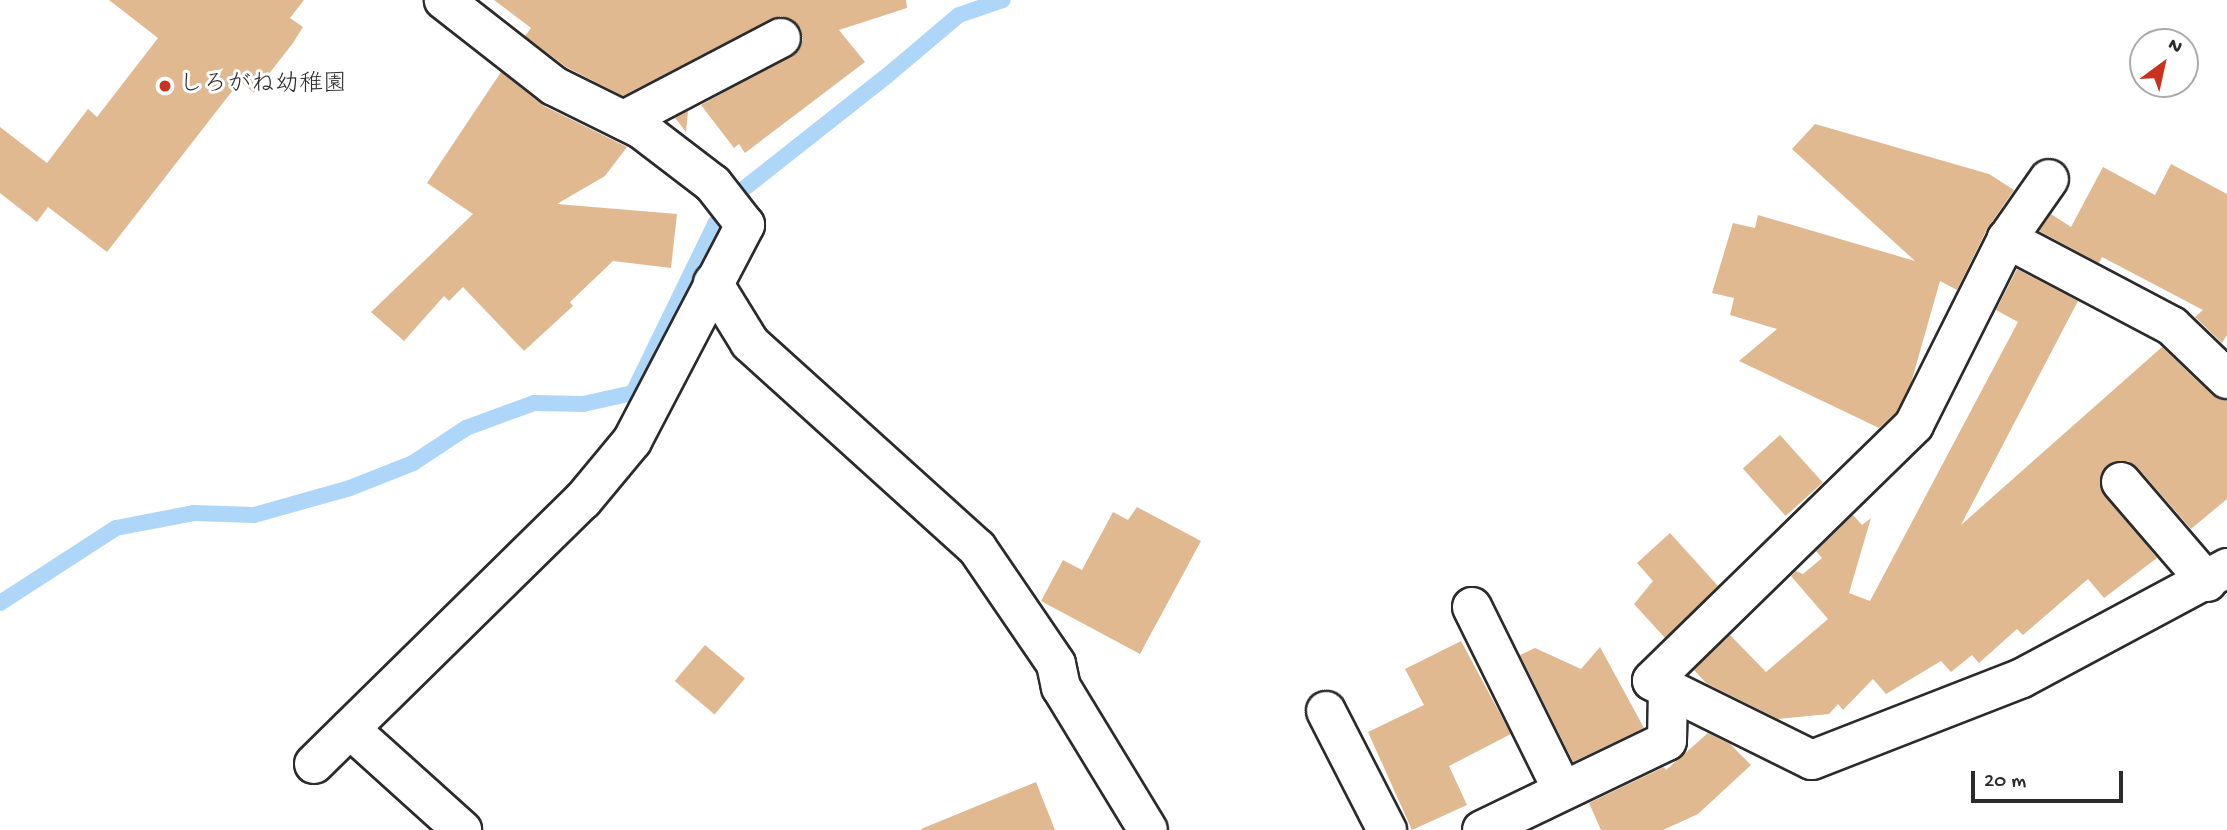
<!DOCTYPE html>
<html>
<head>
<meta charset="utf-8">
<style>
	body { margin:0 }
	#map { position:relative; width:2227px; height:830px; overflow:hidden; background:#fff; font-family:"Gochi Hand","Klee One",sans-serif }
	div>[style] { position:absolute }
	.stream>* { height:16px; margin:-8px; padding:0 8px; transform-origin:8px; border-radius:8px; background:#aed6f8 }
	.building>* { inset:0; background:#e1b991; transform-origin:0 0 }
	.roads { filter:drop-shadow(2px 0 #2b2b2b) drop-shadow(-2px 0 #2b2b2b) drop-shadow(0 2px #2b2b2b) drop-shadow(0 -2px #2b2b2b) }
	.street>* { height:38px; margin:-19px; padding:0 19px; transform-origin:19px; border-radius:19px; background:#fff }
	.dots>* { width:19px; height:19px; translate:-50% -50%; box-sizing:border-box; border:4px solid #fff; border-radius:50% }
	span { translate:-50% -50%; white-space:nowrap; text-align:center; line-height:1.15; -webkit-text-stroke:6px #fff; paint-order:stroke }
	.poi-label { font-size:24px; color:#2b2b2b }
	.left { translate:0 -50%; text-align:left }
	.north { position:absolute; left:2129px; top:28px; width:70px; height:70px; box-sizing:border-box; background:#fff; border:2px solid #aaa; border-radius:50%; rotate:33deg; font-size:19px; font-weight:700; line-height:28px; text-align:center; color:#2b2b2b }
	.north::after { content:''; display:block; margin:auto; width:24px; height:32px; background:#c8321e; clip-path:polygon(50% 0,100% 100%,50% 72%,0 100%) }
	.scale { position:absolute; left:1971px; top:771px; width:152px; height:32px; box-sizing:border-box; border:4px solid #2b2b2b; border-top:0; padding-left:9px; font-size:21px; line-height:24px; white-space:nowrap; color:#2b2b2b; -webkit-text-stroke:5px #fff; paint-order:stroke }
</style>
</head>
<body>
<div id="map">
	<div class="stream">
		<div style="left:0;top:603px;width:138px;rotate:-32.9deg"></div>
		<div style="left:116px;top:528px;width:79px;rotate:-10.9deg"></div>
		<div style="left:194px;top:513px;width:60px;rotate:1.9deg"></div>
		<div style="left:254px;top:515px;width:100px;rotate:-15.7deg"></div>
		<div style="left:350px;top:488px;width:68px;rotate:-21.6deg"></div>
		<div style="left:413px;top:463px;width:64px;rotate:-33.4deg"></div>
		<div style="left:466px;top:428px;width:72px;rotate:-20.2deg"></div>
		<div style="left:534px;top:403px;width:49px;rotate:1.2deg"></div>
		<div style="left:583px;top:404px;width:51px;rotate:-12.4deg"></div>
		<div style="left:633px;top:393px;width:188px;rotate:-64.1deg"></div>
		<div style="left:715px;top:224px;width:42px;rotate:-51.8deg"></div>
		<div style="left:741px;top:191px;width:187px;rotate:-38.3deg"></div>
		<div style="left:888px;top:75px;width:93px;rotate:-40.2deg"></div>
		<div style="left:959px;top:15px;width:46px;rotate:-18.8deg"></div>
	</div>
	<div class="building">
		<div style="clip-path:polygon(109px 0,304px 0,290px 18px,303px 27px,293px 43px,254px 93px,240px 81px,107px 252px,48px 207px,37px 222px,0 193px,0 127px,47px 163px,88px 109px,97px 117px,158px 38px)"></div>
		<div style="clip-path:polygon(494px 0,906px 0,907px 8px,839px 30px,865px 62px,745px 153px,739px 144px,734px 148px,701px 105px,799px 50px,803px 40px,801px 29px,792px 19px,781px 16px,771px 19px,623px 96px,566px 67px,525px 36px,531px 28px)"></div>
		<div style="clip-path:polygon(501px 72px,544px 106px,627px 147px,605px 176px,557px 204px,677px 214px,671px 268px,613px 261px,570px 302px,573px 306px,524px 351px,463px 287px,449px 301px,444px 296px,404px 341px,371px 312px,473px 214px,427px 183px)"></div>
		<div style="clip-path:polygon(688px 111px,686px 132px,675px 118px)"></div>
		<div style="clip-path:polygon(1815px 124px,1989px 174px,2014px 190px,1987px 229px,1957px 290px,1940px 281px,1911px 383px,1896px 412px,1879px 428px,1739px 361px,1777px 329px,1730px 315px,1734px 298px,1712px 293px,1733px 223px,1755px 228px,1758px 215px,1915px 261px,1792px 149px)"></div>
		<div style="clip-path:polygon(2171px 164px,2227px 194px,2227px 335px,2222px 343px,2195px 317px,2203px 310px,2102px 257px,2099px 263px,2039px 231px,2051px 214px,2071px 227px,2103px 167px,2155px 195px)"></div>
		<div style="clip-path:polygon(2017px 269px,2078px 301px,1961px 525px,2162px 347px,2212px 395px,2227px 401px,2227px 499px,2191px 529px,2138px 468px,2128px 461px,2116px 461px,2106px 466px,2101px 474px,2100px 487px,2157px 558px,2104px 598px,2088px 579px,2023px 635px,2017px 629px,1979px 663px,1972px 655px,1951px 672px,1941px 661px,1886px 694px,1873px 679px,1843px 710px,1838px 704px,1829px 714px,1778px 719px,1706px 683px,1694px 670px,1730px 635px,1766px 672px,1828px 619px,1791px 576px,1796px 571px,1803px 574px,1822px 558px,1816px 551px,1853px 515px,1862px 525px,1871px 518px,1849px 593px,1870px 601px,2018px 322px,1996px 310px)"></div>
		<div style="left:1780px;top:435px;width:64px;height:50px;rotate:48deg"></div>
		<div style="clip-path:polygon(1137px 507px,1201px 541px,1140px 654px,1041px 601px,1063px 560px,1082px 570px,1113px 512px,1128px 520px)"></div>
		<div style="clip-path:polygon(1670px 533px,1718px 586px,1665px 638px,1634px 604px,1653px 581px,1637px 563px)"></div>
		<div style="clip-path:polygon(1461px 641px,1511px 734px,1449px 766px,1467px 805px,1412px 830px,1368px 732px,1424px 705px,1405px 669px)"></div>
		<div style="left:705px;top:645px;width:52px;height:47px;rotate:40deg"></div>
		<div style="clip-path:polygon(1600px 647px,1644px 728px,1573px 762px,1520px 655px,1535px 648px,1581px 669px)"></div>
		<div style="clip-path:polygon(1708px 733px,1730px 744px,1751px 765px,1698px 814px,1663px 830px,1601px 830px,1589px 803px,1664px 767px,1666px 770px)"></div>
		<div style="clip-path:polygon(1036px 782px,1055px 830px,922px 830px,921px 829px)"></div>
	</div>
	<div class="roads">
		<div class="street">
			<div style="left:624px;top:120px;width:177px;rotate:-27.6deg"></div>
			<div style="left:2007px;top:239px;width:73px;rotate:-55deg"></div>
			<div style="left:713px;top:283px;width:70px;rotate:58.3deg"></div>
			<div style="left:750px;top:343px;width:306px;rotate:42.1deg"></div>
			<div style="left:977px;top:548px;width:140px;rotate:55.7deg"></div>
			<div style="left:1056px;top:664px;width:24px;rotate:78deg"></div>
			<div style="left:1061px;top:687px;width:167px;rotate:58.7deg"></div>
			<div style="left:2227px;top:379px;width:76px;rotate:-136.1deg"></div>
			<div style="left:2172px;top:326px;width:187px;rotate:-152.2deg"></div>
			<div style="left:2007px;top:239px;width:208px;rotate:116.6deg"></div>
			<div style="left:1914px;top:425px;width:366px;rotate:135.7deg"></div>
			<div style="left:1652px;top:681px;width:178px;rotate:26.3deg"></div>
			<div style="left:1812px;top:760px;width:225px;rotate:-21.3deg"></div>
			<div style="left:2022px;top:678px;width:233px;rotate:-28.2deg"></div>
			<div style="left:2121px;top:482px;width:132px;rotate:49.3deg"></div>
			<div style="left:1472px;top:607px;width:203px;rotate:63.7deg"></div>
			<div style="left:1326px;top:711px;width:134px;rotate:62.9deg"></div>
			<div style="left:350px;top:729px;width:151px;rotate:42deg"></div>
			<div style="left:314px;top:764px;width:377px;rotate:-44.5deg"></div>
			<div style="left:583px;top:500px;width:77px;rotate:-50.3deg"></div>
			<div style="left:632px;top:441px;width:244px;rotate:-62.4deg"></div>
			<div style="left:745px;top:225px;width:52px;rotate:-128deg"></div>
			<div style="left:713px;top:184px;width:91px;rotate:-142.6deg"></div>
			<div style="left:641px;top:129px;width:97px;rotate:-153.7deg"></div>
			<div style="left:554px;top:86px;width:140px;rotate:-142deg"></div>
			<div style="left:1482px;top:830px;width:205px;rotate:-25.7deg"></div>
			<div style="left:1667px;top:741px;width:52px;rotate:-88.9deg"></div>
		</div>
	</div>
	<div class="dots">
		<div style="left:165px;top:86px;background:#c8321e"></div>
	</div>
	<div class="poi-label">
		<span class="left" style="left:179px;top:86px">しろがね幼稚園</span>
	</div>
	<div class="north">N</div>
	<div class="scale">20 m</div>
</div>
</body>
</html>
